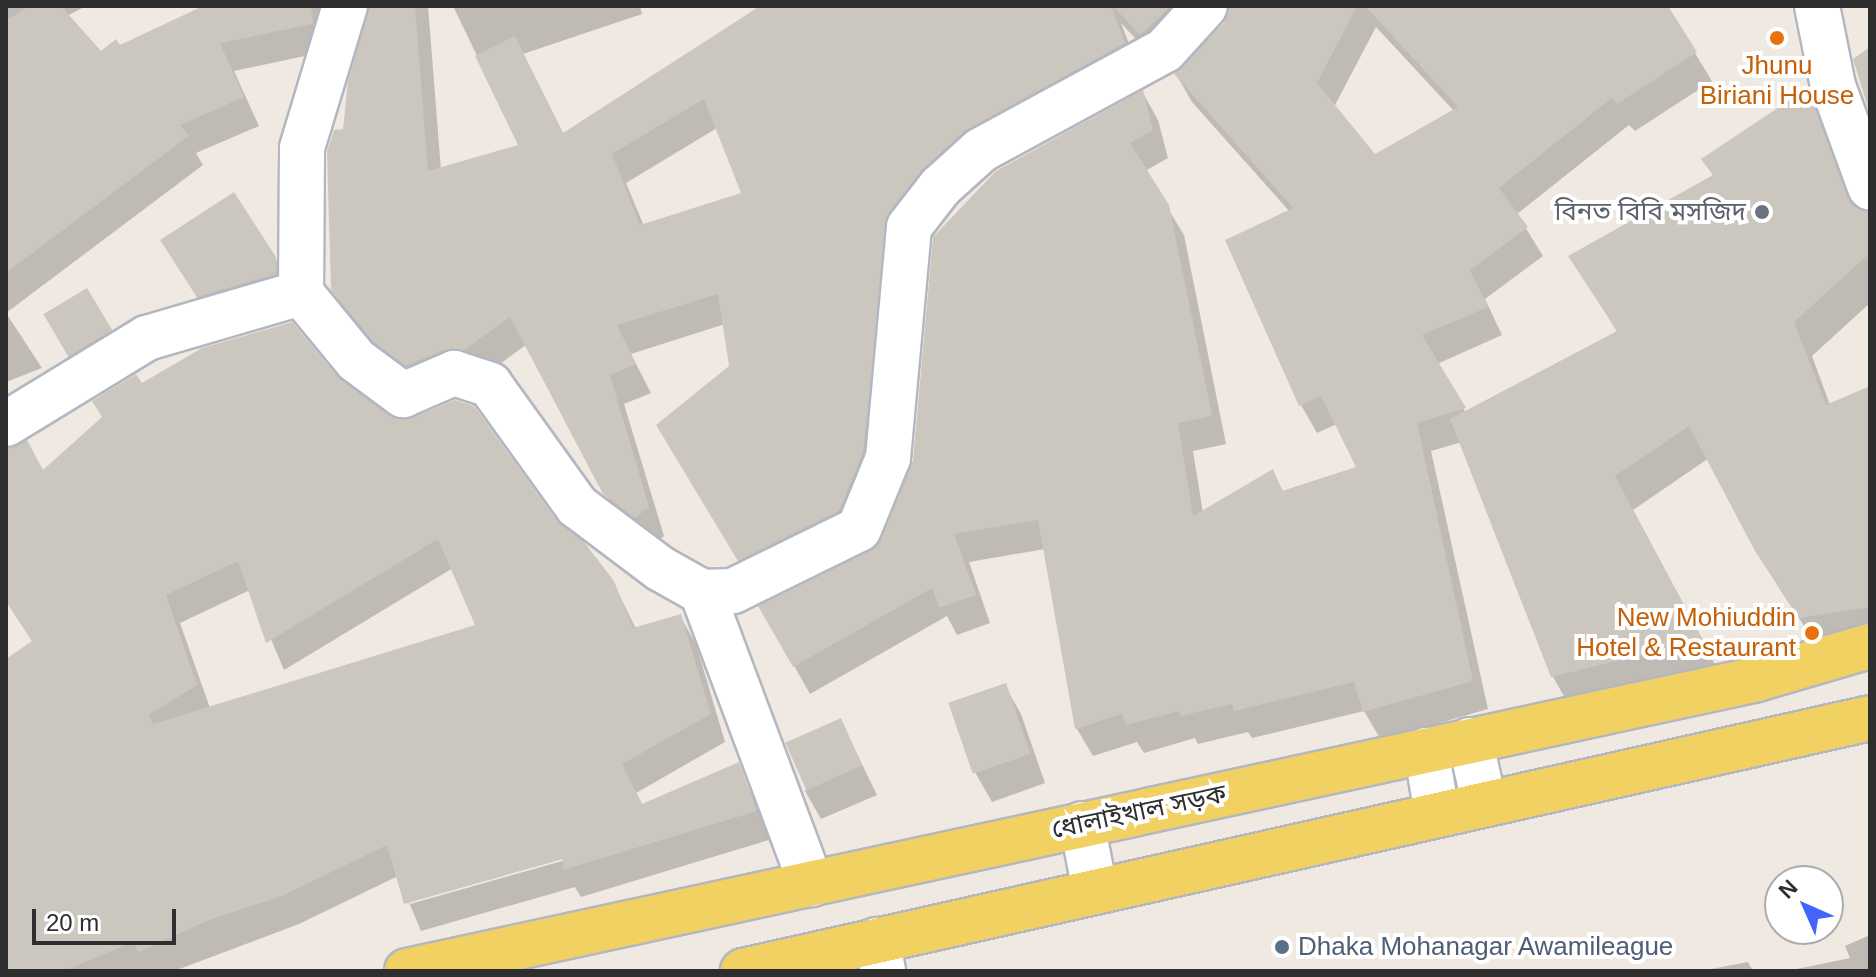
<!DOCTYPE html>
<html>
<head>
<meta charset="utf-8">
<style>
	body { margin:0 }
	#map { position:relative; width:1876px; height:977px; overflow:hidden; background:#efe9e1; font-family:Arial,"Noto Sans Bengali",sans-serif }
	div>[style] { position:absolute }
	.shadow>* { inset:0; background:#0003; transform-origin:0 0 }
	.building>* { inset:0; background:#cbc7bf; transform-origin:0 0 }
	.roads { filter:drop-shadow(2px 0 #b4b7c1) drop-shadow(-2px 0 #b4b7c1) drop-shadow(0 2px #b4b7c1) drop-shadow(0 -2px #b4b7c1) }
	.minor>* { height:44px; margin:-22px; padding:0 22px; transform-origin:22px; border-radius:22px; background:#fff }
	.tertiary>* { height:44px; margin:-22px; padding:0 22px; transform-origin:22px; border-radius:22px; background:#fff }
	.primary>* { height:44px; margin:-22px; padding:0 22px; transform-origin:22px; border-radius:22px; background:#f2d163 }
	.dots>* { width:22px; height:22px; translate:-50% -50%; box-sizing:border-box; border:4px solid #fff; border-radius:50% }
	span { translate:-50% -50%; white-space:nowrap; text-align:center; line-height:1.15; -webkit-text-stroke:8px #fff; paint-order:stroke }
	.food-label { font-size:26px; color:#c56008 }
	.right { translate:-100% -50%; text-align:right }
	.worship-label { font-size:26px; color:#5b616d }
	.street-label { font-size:26px; color:#2e2e2e }
	.service-label { font-size:26px; color:#4e5e75 }
	.left { translate:0 -50%; text-align:left }
	.frame { position:absolute; inset:0; border:8px solid #2e2e2e; pointer-events:none }
	.north { position:absolute; left:1764px; top:865px; width:80px; height:80px; box-sizing:border-box; background:#fff; border:2px solid #ababab; border-radius:50%; rotate:315deg; font-size:22px; font-weight:700; line-height:32px; text-align:center; color:#2e2e2e }
	.north::after { content:''; display:block; margin:auto; width:28px; height:36px; background:#4264fb; clip-path:polygon(50% 0,100% 100%,50% 72%,0 100%) }
	.scale { position:absolute; left:32px; top:909px; width:144px; height:36px; box-sizing:border-box; border:4px solid #2e2e2e; border-top:0; padding-left:10px; font-size:24px; line-height:28px; white-space:nowrap; color:#2e2e2e; -webkit-text-stroke:6px #fff; paint-order:stroke }
</style>
</head>
<body>
<div id="map">
	<div class="shadow">
		<div style="clip-path:polygon(evenodd,6px 6px,86px 6px,67px 16px,101px 54px,208px 6px,428px 6px,441px 170px,521px 147px,453px 6px,640px 6px,642px 14px,523px 54px,564px 135px,764px 6px,1666px 6px,1712px 81px,1635px 131px,1629px 125px,1517px 214px,1543px 256px,1485px 299px,1502px 335px,1437px 364px,1466px 413px,1618px 333px,1571px 257px,1714px 177px,1704px 160px,1807px 91px,1826px 124px,1870px 249px,1870px 303px,1812px 356px,1830px 405px,1870px 388px,1870px 643px,1820px 650px,1777px 585px,1709px 458px,1633px 510px,1720px 674px,1572px 710px,1553px 677px,1462px 442px,1431px 451px,1488px 709px,1381px 740px,1364px 711px,1252px 738px,1248px 732px,1198px 744px,1195px 738px,1144px 753px,1137px 742px,1093px 756px,1077px 729px,1045px 549px,969px 562px,990px 623px,957px 635px,947px 616px,810px 694px,761px 607px,871px 553px,884px 540px,1143px 93px,1158px 120px,1168px 158px,1145px 171px,1184px 235px,1226px 444px,1193px 451px,1203px 513px,1272px 471px,1284px 493px,1359px 468px,1337px 424px,1317px 433px,1301px 405px,1290px 212px,1192px 102px,1176px 74px,1226px 23px,1228px 13px,1213px 10px,1157px 62px,1121px 23px,1140px 72px,936px 200px,855px 539px,755px 588px,675px 454px,731px 366px,725px 324px,631px 354px,651px 393px,624px 404px,664px 536px,652px 545px,621px 522px,527px 344px,481px 378px,392px 370px,350px 318px,333px 290px,344px 131px,371px 14px,355px 9px,329px 51px,234px 71px,259px 126px,196px 153px,203px 165px,6px 313px,42px 368px,6px 382px,6px 6px,1376px 27px,1454px 111px,1375px 156px,1334px 107px,1376px 27px,6px 6px,717px 128px,743px 194px,644px 226px,626px 183px,717px 128px)"></div>
		<div style="clip-path:polygon(275px 258px,291px 287px,215px 325px,179px 269px)"></div>
		<div style="left:86px;top:291px;width:79px;height:48px;rotate:60deg"></div>
		<div style="clip-path:polygon(evenodd,336px 378px,388px 417px,555px 522px,613px 582px,636px 629px,680px 616px,696px 644px,725px 742px,636px 793px,643px 806px,738px 765px,772px 839px,581px 897px,575px 887px,421px 931px,398px 876px,299px 924px,174px 971px,6px 971px,6px 706px,148px 819px,6px 601px,6px 451px,44px 473px,141px 385px,336px 378px,453px 568px,478px 626px,210px 708px,180px 623px,250px 590px,284px 670px,453px 568px,336px 378px,572px 854px,573px 858px,410px 904px,410px 900px,572px 854px)"></div>
		<div style="clip-path:polygon(1005px 686px,1021px 714px,1045px 783px,992px 802px,976px 774px,951px 705px)"></div>
		<div style="clip-path:polygon(841px 721px,877px 795px,821px 819px,805px 791px)"></div>
		<div style="clip-path:polygon(1870px 935px,1870px 971px,1787px 971px,1850px 958px,1845px 946px)"></div>
		<div style="clip-path:polygon(1748px 962px,1753px 971px,1701px 971px)"></div>
	</div>
	<div class="building">
		<div style="clip-path:polygon(28px 6px,61px 6px,101px 51px,116px 39px,120px 45px,203px 6px,311px 6px,313px 24px,220px 43px,244px 97px,180px 125px,189px 136px,6px 273px,6px 21px)"></div>
		<div style="clip-path:polygon(evenodd,369px 6px,415px 6px,428px 171px,518px 145px,475px 56px,515px 36px,563px 133px,760px 6px,1111px 6px,1125px 43px,965px 131px,923px 169px,889px 212px,863px 452px,839px 511px,738px 561px,656px 425px,729px 366px,718px 294px,617px 325px,636px 364px,610px 375px,649px 507px,635px 518px,603px 494px,510px 317px,464px 350px,444px 350px,406px 366px,373px 342px,331px 290px,327px 152px,334px 130px,343px 129px,348px 81px,369px 6px,704px 99px,741px 193px,640px 225px,612px 154px,704px 99px)"></div>
		<div style="clip-path:polygon(1113px 6px,1171px 6px,1140px 35px)"></div>
		<div style="clip-path:polygon(1229px 6px,1357px 6px,1317px 83px,1375px 154px,1458px 107px,1365px 6px,1668px 6px,1697px 52px,1617px 104px,1612px 98px,1499px 188px,1528px 227px,1470px 270px,1488px 307px,1422px 335px,1466px 408px,1417px 423px,1473px 681px,1363px 712px,1354px 682px,1234px 711px,1232px 704px,1180px 716px,1179px 711px,1126px 725px,1122px 714px,1075px 729px,1038px 520px,954px 534px,976px 595px,939px 608px,932px 588px,793px 667px,758px 606px,870px 551px,882px 538px,913px 460px,933px 237px,996px 171px,1143px 90px,1153px 130px,1130px 143px,1169px 205px,1212px 416px,1178px 423px,1193px 516px,1273px 469px,1282px 491px,1356px 467px,1321px 396px,1299px 406px,1225px 240px,1293px 208px,1174px 74px,1224px 23px)"></div>
		<div style="clip-path:polygon(1870px 47px,1870px 114px,1853px 59px)"></div>
		<div style="clip-path:polygon(1808px 88px,1847px 196px,1855px 207px,1870px 211px,1870px 253px,1794px 322px,1826px 405px,1870px 386px,1870px 607px,1799px 618px,1755px 551px,1689px 426px,1615px 476px,1703px 640px,1551px 677px,1450px 419px,1617px 331px,1568px 256px,1713px 175px,1701px 159px)"></div>
		<div style="clip-path:polygon(234px 192px,276px 257px,276px 274px,197px 297px,160px 240px)"></div>
		<div style="left:87px;top:288px;width:49px;height:51px;rotate:59deg"></div>
		<div style="clip-path:polygon(evenodd,292px 322px,337px 376px,389px 415px,412px 418px,455px 400px,474px 406px,557px 521px,584px 542px,614px 581px,633px 628px,681px 614px,711px 714px,622px 764px,642px 804px,739px 762px,757px 811px,563px 870px,563px 859px,404px 904px,387px 845px,282px 896px,209px 920px,138px 952px,133px 942px,64px 971px,6px 971px,6px 659px,32px 641px,6px 601px,6px 449px,27px 440px,43px 470px,102px 417px,92px 401px,136px 374px,142px 383px,202px 348px,292px 322px,438px 539px,475px 625px,153px 724px,149px 715px,197px 685px,166px 595px,238px 561px,266px 643px,438px 539px)"></div>
		<div style="left:1006px;top:683px;width:75px;height:61px;rotate:71deg"></div>
		<div style="left:841px;top:718px;width:52px;height:61px;rotate:66deg"></div>
	</div>
	<div class="roads">
		<div class="minor">
			<div style="left:301px;top:293px;width:87px;rotate:50.6deg"></div>
			<div style="left:356px;top:360px;width:59px;rotate:36.7deg"></div>
			<div style="left:403px;top:395px;width:56px;rotate:-23.3deg"></div>
			<div style="left:454px;top:373px;width:38px;rotate:18deg"></div>
			<div style="left:490px;top:385px;width:149px;rotate:54.3deg"></div>
			<div style="left:577px;top:506px;width:105px;rotate:36.9deg"></div>
			<div style="left:661px;top:569px;width:47px;rotate:29.3deg"></div>
			<div style="left:702px;top:592px;width:31px;rotate:-2deg"></div>
			<div style="left:733px;top:591px;width:140px;rotate:-26.2deg"></div>
			<div style="left:859px;top:529px;width:77px;rotate:-67.8deg"></div>
			<div style="left:888px;top:458px;width:232px;rotate:-84.8deg"></div>
			<div style="left:909px;top:227px;width:51px;rotate:-52.2deg"></div>
			<div style="left:940px;top:187px;width:55px;rotate:-42.1deg"></div>
			<div style="left:981px;top:150px;width:209px;rotate:-28.5deg"></div>
			<div style="left:1165px;top:50px;width:59px;rotate:-47.7deg"></div>
			<div style="left:301px;top:293px;width:145px;rotate:-89.6deg"></div>
			<div style="left:302px;top:148px;width:148px;rotate:-73.2deg"></div>
			<div style="left:6px;top:424px;width:165px;rotate:-31.4deg"></div>
			<div style="left:147px;top:338px;width:160px;rotate:-16.3deg"></div>
			<div style="left:702px;top:592px;width:312px;rotate:69.5deg"></div>
			<div style="left:877px;top:940px;width:32px;rotate:79deg"></div>
		</div>
		<div class="tertiary">
			<div style="left:1817px;top:6px;width:82px;rotate:78.7deg"></div>
			<div style="left:1833px;top:86px;width:108px;rotate:69.9deg"></div>
			<div style="left:1470px;top:740px;width:64px;rotate:77.3deg"></div>
			<div style="left:1426px;top:750px;width:64px;rotate:80.1deg"></div>
			<div style="left:1082px;top:824px;width:67px;rotate:78.9deg"></div>
		</div>
		<div class="primary">
			<div style="left:407px;top:971px;width:1381px;rotate:-12.2deg"></div>
			<div style="left:1757px;top:679px;width:118px;rotate:-16.3deg"></div>
			<div style="left:743px;top:971px;width:1155px;rotate:-12.65deg"></div>
		</div>
	</div>
	<div class="dots">
		<div style="left:1777px;top:38px;background:#e8710a"></div>
		<div style="left:1762px;top:212px;background:#6b7280"></div>
		<div style="left:1812px;top:633px;background:#e8710a"></div>
		<div style="left:1282px;top:947px;background:#5c6f8a"></div>
	</div>
	<div class="food-label">
		<span style="left:1777px;top:81px">Jhunu<br>Biriani House</span>
		<span class="right" style="left:1796px;top:633px">New Mohiuddin<br>Hotel &amp; Restaurant</span>
	</div>
	<div class="worship-label">
		<span class="right" style="left:1746px;top:212px">বিনত বিবি মসজিদ</span>
	</div>
	<div class="street-label">
		<span style="left:1139px;top:812px;rotate:-12deg">ধোলাইখাল সড়ক</span>
	</div>
	<div class="service-label">
		<span class="left" style="left:1298px;top:947px">Dhaka Mohanagar Awamileague</span>
	</div>
	<div class="frame"></div>
	<div class="north">N</div>
	<div class="scale">20 m</div>
</div>
</body>
</html>
